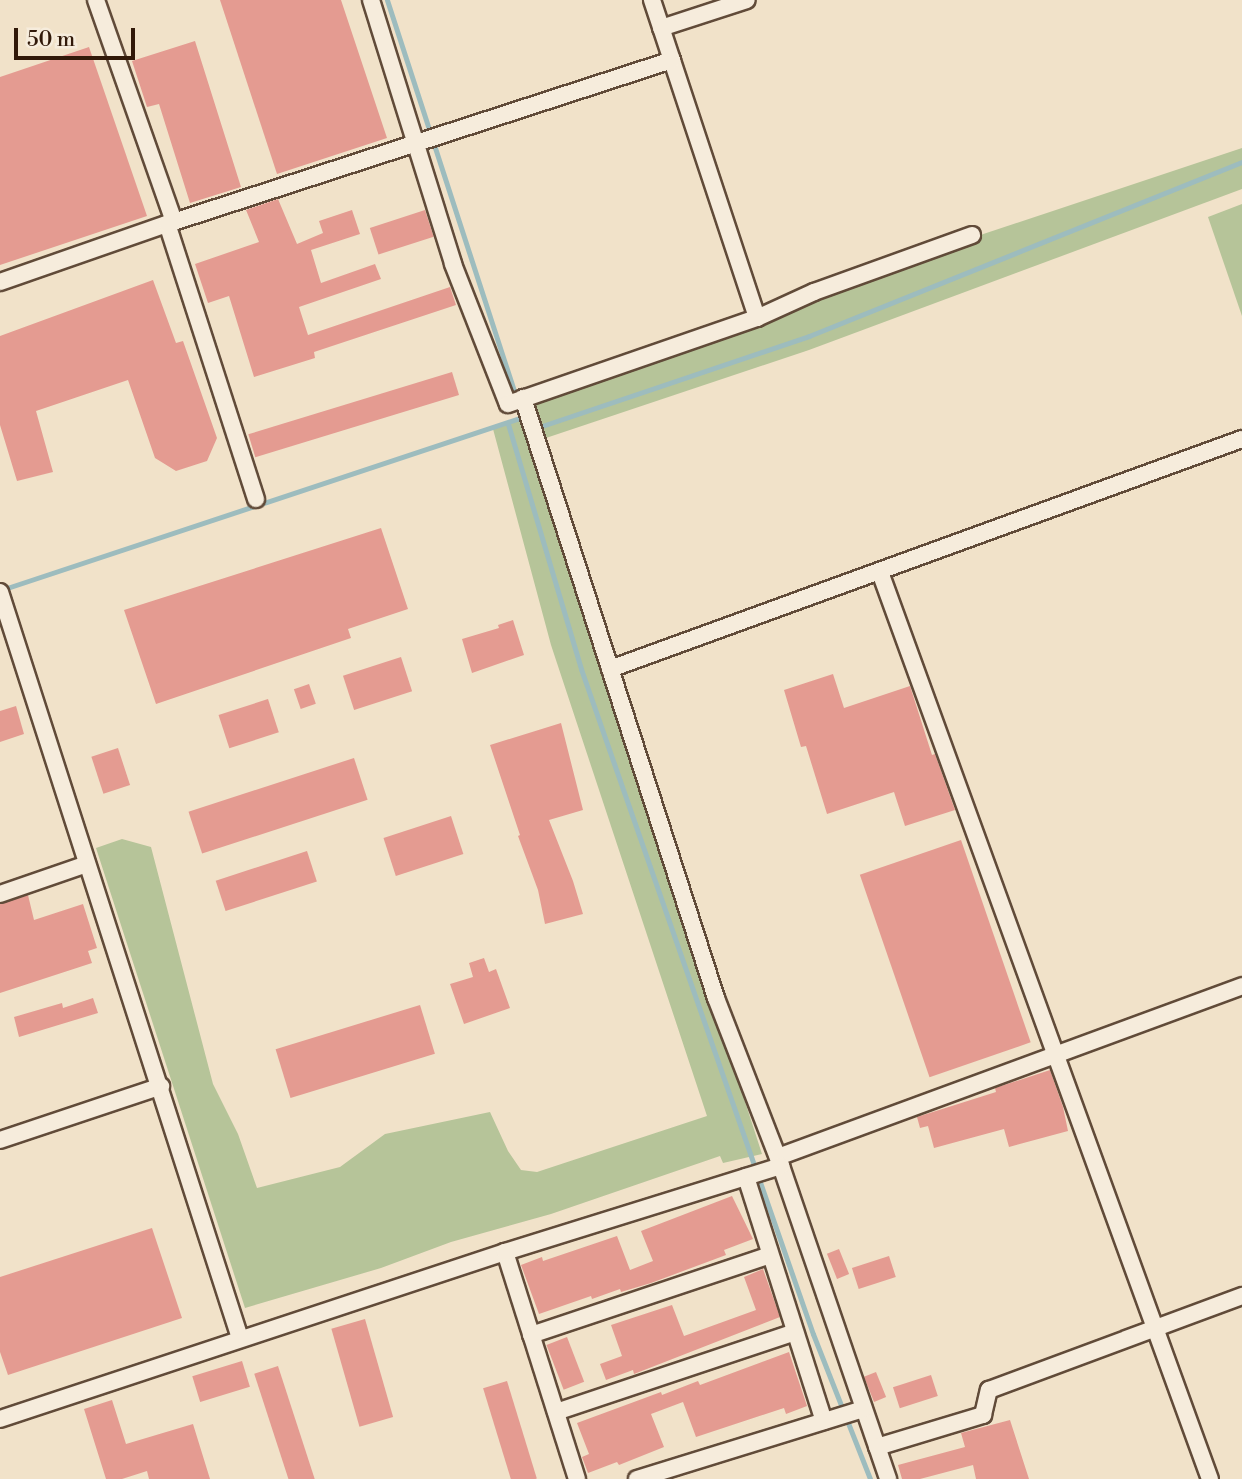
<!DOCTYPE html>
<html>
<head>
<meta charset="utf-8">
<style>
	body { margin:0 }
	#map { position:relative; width:1242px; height:1479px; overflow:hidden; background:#f1e2c9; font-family:"Libre Bodoni",serif }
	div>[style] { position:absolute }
	.green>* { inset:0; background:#b6c499 }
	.stream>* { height:5px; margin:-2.5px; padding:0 2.5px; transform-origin:2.5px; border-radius:2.5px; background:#9dbcbe }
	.building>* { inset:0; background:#e49b91; transform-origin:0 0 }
	.roads { filter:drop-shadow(2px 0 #614b39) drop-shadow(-2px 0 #614b39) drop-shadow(0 2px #614b39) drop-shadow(0 -2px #614b39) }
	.minor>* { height:16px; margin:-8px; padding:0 8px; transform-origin:8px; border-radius:8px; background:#f6ecdc }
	span { translate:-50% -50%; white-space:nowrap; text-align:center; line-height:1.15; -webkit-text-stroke:5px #f6ecdc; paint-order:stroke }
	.scale { position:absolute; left:14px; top:28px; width:121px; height:32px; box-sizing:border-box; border:4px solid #311909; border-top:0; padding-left:9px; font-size:21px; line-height:24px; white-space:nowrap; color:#311909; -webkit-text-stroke:5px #f6ecdc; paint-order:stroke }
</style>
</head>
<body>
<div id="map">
	<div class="green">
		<div style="clip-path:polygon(1242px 148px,1242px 189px,809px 350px,537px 441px,525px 404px,875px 270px)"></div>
		<div style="clip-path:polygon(1242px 204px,1242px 316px,1208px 217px)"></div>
		<div style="clip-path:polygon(523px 417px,762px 1154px,723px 1163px,720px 1156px,551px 1214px,451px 1242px,381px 1268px,245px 1308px,96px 848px,122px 839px,151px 847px,213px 1084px,238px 1134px,257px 1188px,340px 1167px,385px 1134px,490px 1112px,508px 1151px,521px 1170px,537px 1172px,707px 1116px,551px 645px,493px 429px)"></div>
	</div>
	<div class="stream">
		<div style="left:387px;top:0;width:417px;rotate:72deg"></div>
		<div style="left:508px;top:424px;width:256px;rotate:73.4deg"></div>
		<div style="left:581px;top:669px;width:704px;rotate:70.77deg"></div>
		<div style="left:813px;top:1334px;width:156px;rotate:68.5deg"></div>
		<div style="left:536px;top:428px;width:288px;rotate:-18.6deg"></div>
		<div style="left:809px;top:336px;width:467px;rotate:-21.9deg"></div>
		<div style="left:1px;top:590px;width:550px;rotate:-18.34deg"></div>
	</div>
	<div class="building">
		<div style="clip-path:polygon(220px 0,341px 0,387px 138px,277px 174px)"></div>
		<div style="clip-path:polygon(195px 41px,241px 187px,190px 203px,159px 104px,147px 107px,132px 61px)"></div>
		<div style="clip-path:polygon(89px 47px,147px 216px,0 265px,0 77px)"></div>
		<div style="clip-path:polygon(278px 199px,297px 244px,323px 233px,319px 221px,352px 210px,360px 234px,311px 250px,321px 283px,375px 264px,381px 279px,299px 307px,308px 335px,450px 287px,456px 305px,314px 352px,315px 358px,254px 377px,229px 296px,208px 303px,195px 264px,259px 242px,246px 210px)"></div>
		<div style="left:425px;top:210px;width:28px;height:58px;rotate:72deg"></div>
		<div style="clip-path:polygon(153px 280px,176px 343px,183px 341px,217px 438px,207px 461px,176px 471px,155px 458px,128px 380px,36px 411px,53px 472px,17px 481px,0 425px,0 336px)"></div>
		<div style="left:452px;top:372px;width:24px;height:213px;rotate:73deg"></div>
		<div style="clip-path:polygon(381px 528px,408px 609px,348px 629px,351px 638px,156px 704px,124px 610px)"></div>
		<div style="clip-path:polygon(513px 620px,524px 655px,472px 673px,462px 639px,499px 628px,498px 625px)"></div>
		<div style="left:401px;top:657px;width:36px;height:61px;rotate:72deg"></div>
		<div style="clip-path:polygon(833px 674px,844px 708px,910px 686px,932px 755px,935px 754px,955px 810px,905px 826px,894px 792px,827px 814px,806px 746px,801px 747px,784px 690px)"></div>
		<div style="left:309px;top:684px;width:21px;height:16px;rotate:71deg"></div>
		<div style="left:268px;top:699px;width:35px;height:52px;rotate:72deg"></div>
		<div style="clip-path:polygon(16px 706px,24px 734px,0 742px,0 711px)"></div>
		<div style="clip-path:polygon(561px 723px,583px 810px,549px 820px,573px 881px,583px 914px,545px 924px,538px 890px,518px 836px,520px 835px,490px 745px)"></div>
		<div style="left:118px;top:748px;width:39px;height:28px;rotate:72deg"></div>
		<div style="left:354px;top:758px;width:44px;height:174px;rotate:72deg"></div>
		<div style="left:451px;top:816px;width:40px;height:71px;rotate:72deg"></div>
		<div style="left:961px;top:840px;width:214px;height:107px;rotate:71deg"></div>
		<div style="left:307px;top:851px;width:32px;height:96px;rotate:72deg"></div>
		<div style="clip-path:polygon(28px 895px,34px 920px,83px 904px,97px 948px,88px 951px,92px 963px,0 993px,0 904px)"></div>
		<div style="clip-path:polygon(484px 958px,489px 972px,496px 969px,510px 1008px,464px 1024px,450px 984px,473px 977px,469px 963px)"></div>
		<div style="clip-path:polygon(93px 998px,98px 1013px,19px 1037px,14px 1017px,62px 1003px,63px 1008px)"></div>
		<div style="left:420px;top:1005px;width:51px;height:151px;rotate:73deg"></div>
		<div style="clip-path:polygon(1050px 1070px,1063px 1107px,1068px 1131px,1009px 1147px,1004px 1129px,934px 1148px,928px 1126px,920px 1128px,917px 1117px,996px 1092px,995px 1088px)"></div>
		<div style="clip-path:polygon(732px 1196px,753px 1239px,724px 1250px,726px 1255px,651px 1283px,621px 1292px,620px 1289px,592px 1299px,591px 1296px,539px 1314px,521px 1265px,542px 1257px,543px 1261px,617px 1236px,630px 1270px,653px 1261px,641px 1231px)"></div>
		<div style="clip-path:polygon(152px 1228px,182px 1318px,8px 1375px,0 1352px,0 1277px)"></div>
		<div style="left:839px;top:1249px;width:27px;height:13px;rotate:68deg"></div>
		<div style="left:889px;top:1256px;width:22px;height:39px;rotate:72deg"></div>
		<div style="clip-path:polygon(763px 1269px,780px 1317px,634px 1374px,633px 1370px,606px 1380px,600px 1364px,622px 1356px,611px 1325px,672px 1305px,684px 1336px,756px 1310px,744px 1277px)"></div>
		<div style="left:365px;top:1319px;width:102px;height:35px;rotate:74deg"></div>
		<div style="left:567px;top:1337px;width:48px;height:22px;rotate:69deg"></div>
		<div style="clip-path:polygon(789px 1352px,807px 1406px,786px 1414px,784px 1408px,696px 1437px,683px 1402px,651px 1414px,664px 1447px,619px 1465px,617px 1462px,588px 1473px,582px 1457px,589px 1454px,577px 1423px,661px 1392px,662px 1395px,698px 1381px,700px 1385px)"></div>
		<div style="left:242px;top:1361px;width:27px;height:52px;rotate:73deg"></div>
		<div style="left:278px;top:1366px;width:119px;height:25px;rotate:72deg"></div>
		<div style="left:876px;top:1372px;width:27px;height:13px;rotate:68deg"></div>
		<div style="left:931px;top:1375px;width:22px;height:40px;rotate:72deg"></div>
		<div style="left:507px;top:1381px;width:102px;height:25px;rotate:73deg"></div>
		<div style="clip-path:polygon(112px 1400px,126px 1444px,193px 1424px,210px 1479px,149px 1479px,147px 1471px,122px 1479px,106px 1479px,84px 1409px)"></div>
		<div style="clip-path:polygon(1010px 1420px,1029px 1479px,976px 1479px,973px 1465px,920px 1479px,902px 1479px,898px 1465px,965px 1447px,961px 1433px)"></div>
	</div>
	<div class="roads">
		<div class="minor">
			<div style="left:96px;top:0;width:234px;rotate:70.6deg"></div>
			<div style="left:371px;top:0;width:276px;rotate:72.7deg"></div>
			<div style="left:453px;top:264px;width:150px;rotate:68.6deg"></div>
			<div style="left:508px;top:404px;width:263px;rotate:-19.1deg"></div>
			<div style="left:757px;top:318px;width:63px;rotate:-24.5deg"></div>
			<div style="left:814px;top:292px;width:168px;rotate:-19.8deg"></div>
			<div style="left:652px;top:0;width:335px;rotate:71.7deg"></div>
			<div style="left:661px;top:28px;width:90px;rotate:-18deg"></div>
			<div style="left:0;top:282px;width:177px;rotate:-19.2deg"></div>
			<div style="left:523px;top:398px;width:630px;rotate:72.17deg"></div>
			<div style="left:716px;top:998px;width:180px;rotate:68.8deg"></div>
			<div style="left:781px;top:1166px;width:331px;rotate:71.1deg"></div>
			<div style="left:256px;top:499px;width:289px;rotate:-107.9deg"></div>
			<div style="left:167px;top:224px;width:531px;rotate:-17.99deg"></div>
			<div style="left:880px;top:572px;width:965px;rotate:70.01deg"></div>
			<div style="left:0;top:592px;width:784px;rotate:72.17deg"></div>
			<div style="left:610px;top:669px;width:673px;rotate:-20deg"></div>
			<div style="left:0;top:894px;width:92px;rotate:-19deg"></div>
			<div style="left:0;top:1140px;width:170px;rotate:-18.5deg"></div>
			<div style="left:778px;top:1157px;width:495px;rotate:-20.2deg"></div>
			<div style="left:746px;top:1177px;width:256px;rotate:72.3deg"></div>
			<div style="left:505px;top:1252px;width:238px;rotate:72.4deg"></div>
			<div style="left:531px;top:1335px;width:252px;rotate:-18.5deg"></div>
			<div style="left:556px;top:1412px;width:252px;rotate:-18.5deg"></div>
			<div style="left:0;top:1419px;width:532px;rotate:-18.3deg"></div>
			<div style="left:505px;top:1252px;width:289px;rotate:-17.3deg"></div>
			<div style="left:877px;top:1447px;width:111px;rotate:-16.8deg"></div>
			<div style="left:983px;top:1415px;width:26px;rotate:-77deg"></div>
			<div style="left:989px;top:1390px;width:270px;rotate:-20.4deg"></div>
			<div style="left:637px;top:1479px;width:237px;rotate:-17.2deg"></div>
		</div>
	</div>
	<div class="scale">50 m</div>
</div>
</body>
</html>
